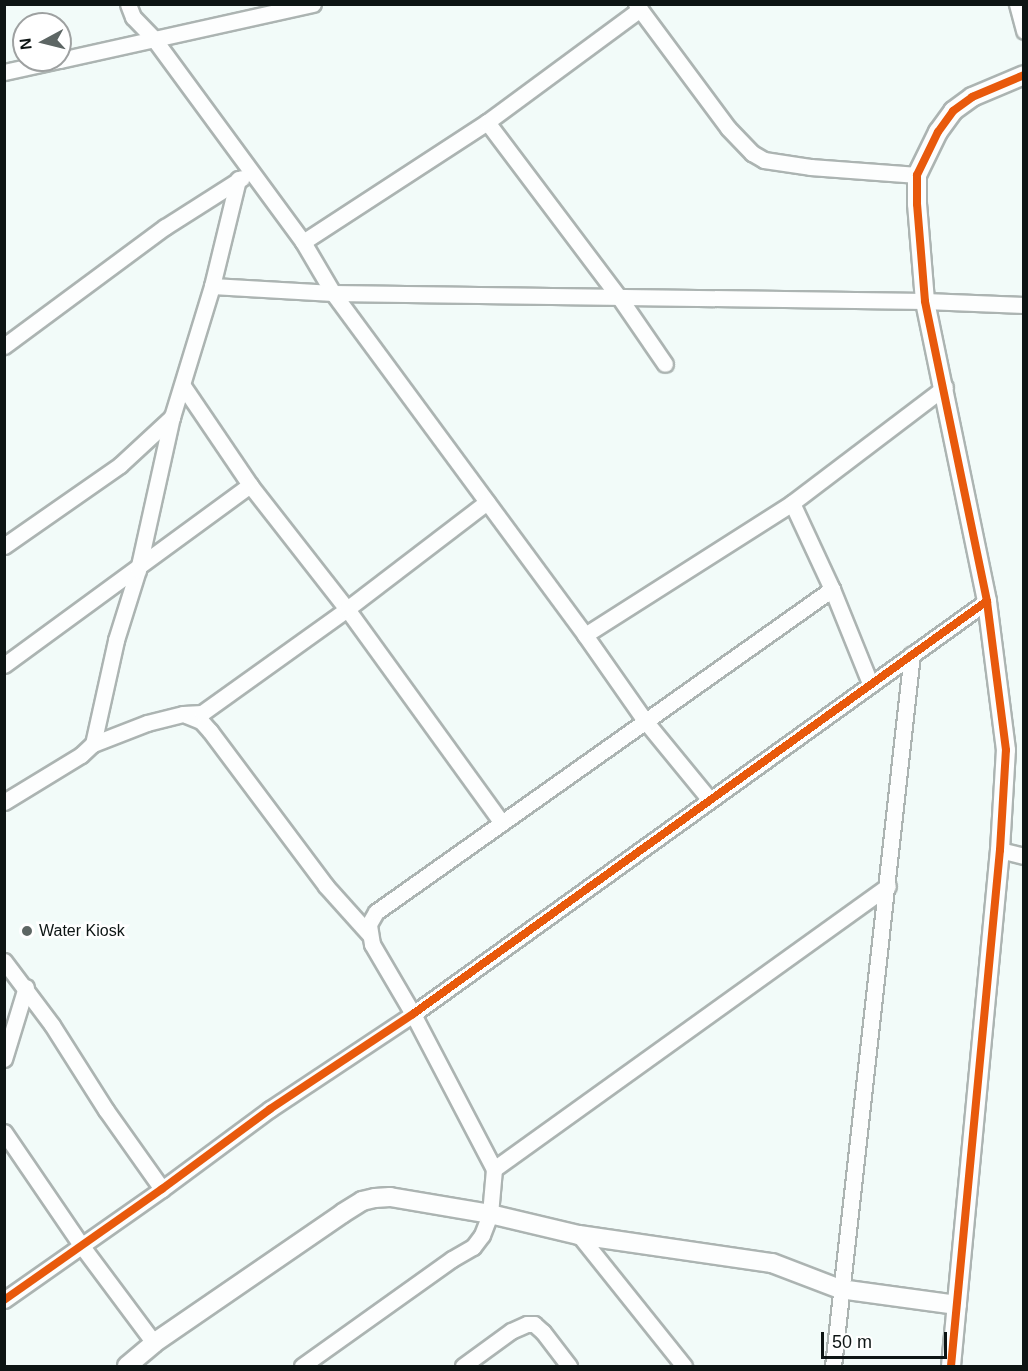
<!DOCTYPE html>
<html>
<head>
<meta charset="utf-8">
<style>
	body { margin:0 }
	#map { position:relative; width:1028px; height:1371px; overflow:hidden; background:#f2fbf9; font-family:Helvetica,sans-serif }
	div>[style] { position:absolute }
	.roads { filter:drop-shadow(2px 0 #acb4b2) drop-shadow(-2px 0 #acb4b2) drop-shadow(0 2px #acb4b2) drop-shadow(0 -2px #acb4b2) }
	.minor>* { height:15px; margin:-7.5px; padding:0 7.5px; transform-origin:7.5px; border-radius:7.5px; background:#fdfefe }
	.tertiary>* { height:18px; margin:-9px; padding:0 9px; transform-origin:9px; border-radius:9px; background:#fdfefe }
	.cycleway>* { height:8px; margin:-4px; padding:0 4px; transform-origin:4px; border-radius:4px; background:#e8590c }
	.dots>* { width:16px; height:16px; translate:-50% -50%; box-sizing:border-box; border:3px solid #fff; border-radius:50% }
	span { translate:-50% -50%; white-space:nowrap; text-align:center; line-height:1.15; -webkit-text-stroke:5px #fff; paint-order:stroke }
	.poi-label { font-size:16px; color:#0d1514 }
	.left { translate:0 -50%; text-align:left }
	.frame { position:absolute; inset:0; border:6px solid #0d1514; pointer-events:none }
	.north { position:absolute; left:12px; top:12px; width:60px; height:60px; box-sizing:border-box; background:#fff; border:2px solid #9ea1a1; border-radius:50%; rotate:263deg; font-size:16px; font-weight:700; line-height:24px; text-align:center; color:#0d1514 }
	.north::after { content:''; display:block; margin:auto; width:21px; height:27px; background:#5d6664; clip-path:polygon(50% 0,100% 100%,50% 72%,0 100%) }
	.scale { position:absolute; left:821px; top:1332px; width:126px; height:27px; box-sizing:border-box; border:3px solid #0d1514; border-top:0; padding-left:8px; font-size:18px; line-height:21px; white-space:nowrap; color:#0d1514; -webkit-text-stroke:4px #fff; paint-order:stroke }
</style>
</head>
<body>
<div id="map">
	<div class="roads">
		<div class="minor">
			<div style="left:128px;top:4px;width:14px;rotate:69deg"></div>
			<div style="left:133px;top:17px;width:30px;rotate:46deg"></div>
			<div style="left:154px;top:39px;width:252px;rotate:53.7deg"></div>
			<div style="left:303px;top:242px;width:59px;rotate:59.5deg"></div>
			<div style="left:333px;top:293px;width:425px;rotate:53.6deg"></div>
			<div style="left:585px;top:635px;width:106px;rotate:55deg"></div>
			<div style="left:646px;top:722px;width:99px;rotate:50.7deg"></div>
			<div style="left:636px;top:4px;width:154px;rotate:53.4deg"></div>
			<div style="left:728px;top:128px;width:35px;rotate:46deg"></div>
			<div style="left:752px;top:153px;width:14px;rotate:30deg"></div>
			<div style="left:764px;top:160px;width:48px;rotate:8.5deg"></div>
			<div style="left:811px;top:167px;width:106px;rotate:4.3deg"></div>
			<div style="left:1017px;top:4px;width:28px;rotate:75deg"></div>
			<div style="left:60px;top:60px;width:259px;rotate:-12.5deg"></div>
			<div style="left:4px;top:72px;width:56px;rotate:-12.3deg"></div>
			<div style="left:487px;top:122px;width:219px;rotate:53deg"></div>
			<div style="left:619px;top:297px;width:81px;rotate:55.5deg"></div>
			<div style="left:303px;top:242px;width:220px;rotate:-33.1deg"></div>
			<div style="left:487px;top:122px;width:190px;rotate:-36.4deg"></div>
			<div style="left:212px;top:286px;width:121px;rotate:3.3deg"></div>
			<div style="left:333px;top:293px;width:592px;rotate:0.77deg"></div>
			<div style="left:925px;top:301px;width:99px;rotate:2.3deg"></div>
			<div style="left:4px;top:346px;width:200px;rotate:-36.5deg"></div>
			<div style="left:165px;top:227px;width:91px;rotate:-32.5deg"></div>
			<div style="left:183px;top:386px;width:120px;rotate:55.9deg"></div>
			<div style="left:250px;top:485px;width:157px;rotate:52deg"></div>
			<div style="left:347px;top:609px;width:264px;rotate:54.1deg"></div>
			<div style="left:792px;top:503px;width:95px;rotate:65.1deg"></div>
			<div style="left:832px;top:589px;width:101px;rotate:68deg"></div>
			<div style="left:4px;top:546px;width:141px;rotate:-34.9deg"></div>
			<div style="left:120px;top:465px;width:71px;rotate:-42.7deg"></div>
			<div style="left:585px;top:635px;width:246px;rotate:-32.5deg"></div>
			<div style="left:792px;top:503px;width:192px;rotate:-37.2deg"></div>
			<div style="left:4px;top:665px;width:305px;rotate:-36.2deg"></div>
			<div style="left:186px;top:715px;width:16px;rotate:22deg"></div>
			<div style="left:201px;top:721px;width:13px;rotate:48deg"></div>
			<div style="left:210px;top:731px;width:194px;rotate:53.2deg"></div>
			<div style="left:326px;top:886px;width:64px;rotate:48.1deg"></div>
			<div style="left:93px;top:744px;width:58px;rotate:-21.3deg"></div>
			<div style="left:147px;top:723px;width:37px;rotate:-14deg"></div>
			<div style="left:183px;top:714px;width:19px;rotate:-3deg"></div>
			<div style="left:202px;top:713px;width:178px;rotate:-35.6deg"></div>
			<div style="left:347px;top:609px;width:176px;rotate:-37.4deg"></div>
			<div style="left:4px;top:802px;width:90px;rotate:-31.4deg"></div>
			<div style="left:81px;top:755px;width:16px;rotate:-43deg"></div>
			<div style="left:93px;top:744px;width:107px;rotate:-77.5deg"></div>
			<div style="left:116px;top:640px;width:73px;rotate:-72.6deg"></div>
			<div style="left:138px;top:570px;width:157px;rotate:-77.5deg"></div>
			<div style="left:172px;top:417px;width:137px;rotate:-73deg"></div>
			<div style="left:212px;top:286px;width:110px;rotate:-76.3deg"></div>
			<div style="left:1000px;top:850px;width:25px;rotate:14deg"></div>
			<div style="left:4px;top:961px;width:80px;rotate:53.1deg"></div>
			<div style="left:52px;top:1025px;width:101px;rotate:57.6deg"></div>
			<div style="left:106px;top:1110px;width:97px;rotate:54.7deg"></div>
			<div style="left:4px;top:1059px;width:75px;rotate:-73deg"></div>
			<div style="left:4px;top:1132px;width:137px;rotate:55.7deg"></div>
			<div style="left:81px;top:1245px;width:122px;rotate:53.3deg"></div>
			<div style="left:494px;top:1169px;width:485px;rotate:-35.7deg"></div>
			<div style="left:579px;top:1235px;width:168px;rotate:51.3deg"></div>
			<div style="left:4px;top:1300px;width:193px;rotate:-35.1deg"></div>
			<div style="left:162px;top:1189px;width:134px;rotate:-36.5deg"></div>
			<div style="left:270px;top:1109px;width:172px;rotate:-33.6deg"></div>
			<div style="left:413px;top:1014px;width:707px;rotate:-35.74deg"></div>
			<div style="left:302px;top:1366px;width:184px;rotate:-35.5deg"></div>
			<div style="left:452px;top:1259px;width:24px;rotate:-30deg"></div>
			<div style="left:473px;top:1247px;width:15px;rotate:-53deg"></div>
			<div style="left:482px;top:1235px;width:22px;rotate:-69deg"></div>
			<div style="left:490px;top:1214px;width:45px;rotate:-84.9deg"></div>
			<div style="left:494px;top:1169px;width:175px;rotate:-117.6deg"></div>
			<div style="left:413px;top:1014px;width:81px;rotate:-120.4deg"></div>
			<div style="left:372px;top:944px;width:20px;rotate:-99deg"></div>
			<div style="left:369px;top:924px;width:14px;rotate:-60deg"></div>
			<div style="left:376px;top:912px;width:559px;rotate:-35.31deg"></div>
			<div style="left:463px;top:1366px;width:59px;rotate:-36.1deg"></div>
			<div style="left:511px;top:1331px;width:17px;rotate:-24deg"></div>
			<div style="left:527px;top:1324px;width:7px"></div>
			<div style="left:534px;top:1324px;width:12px;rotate:42deg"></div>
			<div style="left:543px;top:1332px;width:43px;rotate:52.6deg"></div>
			<div style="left:833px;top:1366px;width:716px;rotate:-83.67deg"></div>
		</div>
		<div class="tertiary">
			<div style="left:127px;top:1366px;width:35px;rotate:-40deg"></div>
			<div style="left:154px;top:1343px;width:229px;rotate:-34.5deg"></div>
			<div style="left:343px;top:1213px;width:22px;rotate:-32deg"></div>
			<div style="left:362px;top:1201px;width:13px;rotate:-13deg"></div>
			<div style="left:375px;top:1198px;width:15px;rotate:-4deg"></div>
			<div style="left:390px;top:1197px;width:101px;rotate:9.6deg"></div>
			<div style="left:490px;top:1214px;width:91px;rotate:13.3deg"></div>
			<div style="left:579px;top:1235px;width:195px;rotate:8.3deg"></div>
			<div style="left:772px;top:1263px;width:73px;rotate:20.9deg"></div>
			<div style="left:840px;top:1289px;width:118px;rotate:7.8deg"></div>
			<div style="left:951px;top:1366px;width:518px;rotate:-84.58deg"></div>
			<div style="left:1000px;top:850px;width:100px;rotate:-86.6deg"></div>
			<div style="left:1006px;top:750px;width:150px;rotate:-97.3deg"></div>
			<div style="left:987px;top:601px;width:306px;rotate:-101.7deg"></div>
			<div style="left:925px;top:301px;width:97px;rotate:-94.7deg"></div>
			<div style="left:917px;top:204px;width:29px;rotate:-90deg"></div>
			<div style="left:917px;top:175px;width:48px;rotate:-64deg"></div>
			<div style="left:938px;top:132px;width:26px;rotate:-54deg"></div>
			<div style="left:953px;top:111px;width:24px;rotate:-36deg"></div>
			<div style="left:972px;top:97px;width:56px;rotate:-22.9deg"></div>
		</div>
	</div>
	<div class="cycleway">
		<div style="left:4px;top:1300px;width:193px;rotate:-35.1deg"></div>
		<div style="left:162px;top:1189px;width:134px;rotate:-36.5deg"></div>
		<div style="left:270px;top:1109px;width:172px;rotate:-33.6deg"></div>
		<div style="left:413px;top:1014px;width:707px;rotate:-35.74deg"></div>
		<div style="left:951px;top:1366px;width:518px;rotate:-84.58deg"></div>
		<div style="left:1000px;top:850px;width:100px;rotate:-86.6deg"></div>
		<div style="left:1006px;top:750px;width:150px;rotate:-97.3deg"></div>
		<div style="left:987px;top:601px;width:306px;rotate:-101.7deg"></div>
		<div style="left:925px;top:301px;width:97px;rotate:-94.7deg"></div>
		<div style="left:917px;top:204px;width:29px;rotate:-90deg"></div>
		<div style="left:917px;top:175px;width:48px;rotate:-64deg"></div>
		<div style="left:938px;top:132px;width:26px;rotate:-54deg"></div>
		<div style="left:953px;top:111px;width:24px;rotate:-36deg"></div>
		<div style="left:972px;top:97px;width:56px;rotate:-22.9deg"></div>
	</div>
	<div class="dots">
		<div style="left:27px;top:931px;background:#5d6664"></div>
	</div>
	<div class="poi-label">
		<span class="left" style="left:39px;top:931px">Water Kiosk</span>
	</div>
	<div class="frame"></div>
	<div class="north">N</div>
	<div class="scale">50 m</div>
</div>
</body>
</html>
